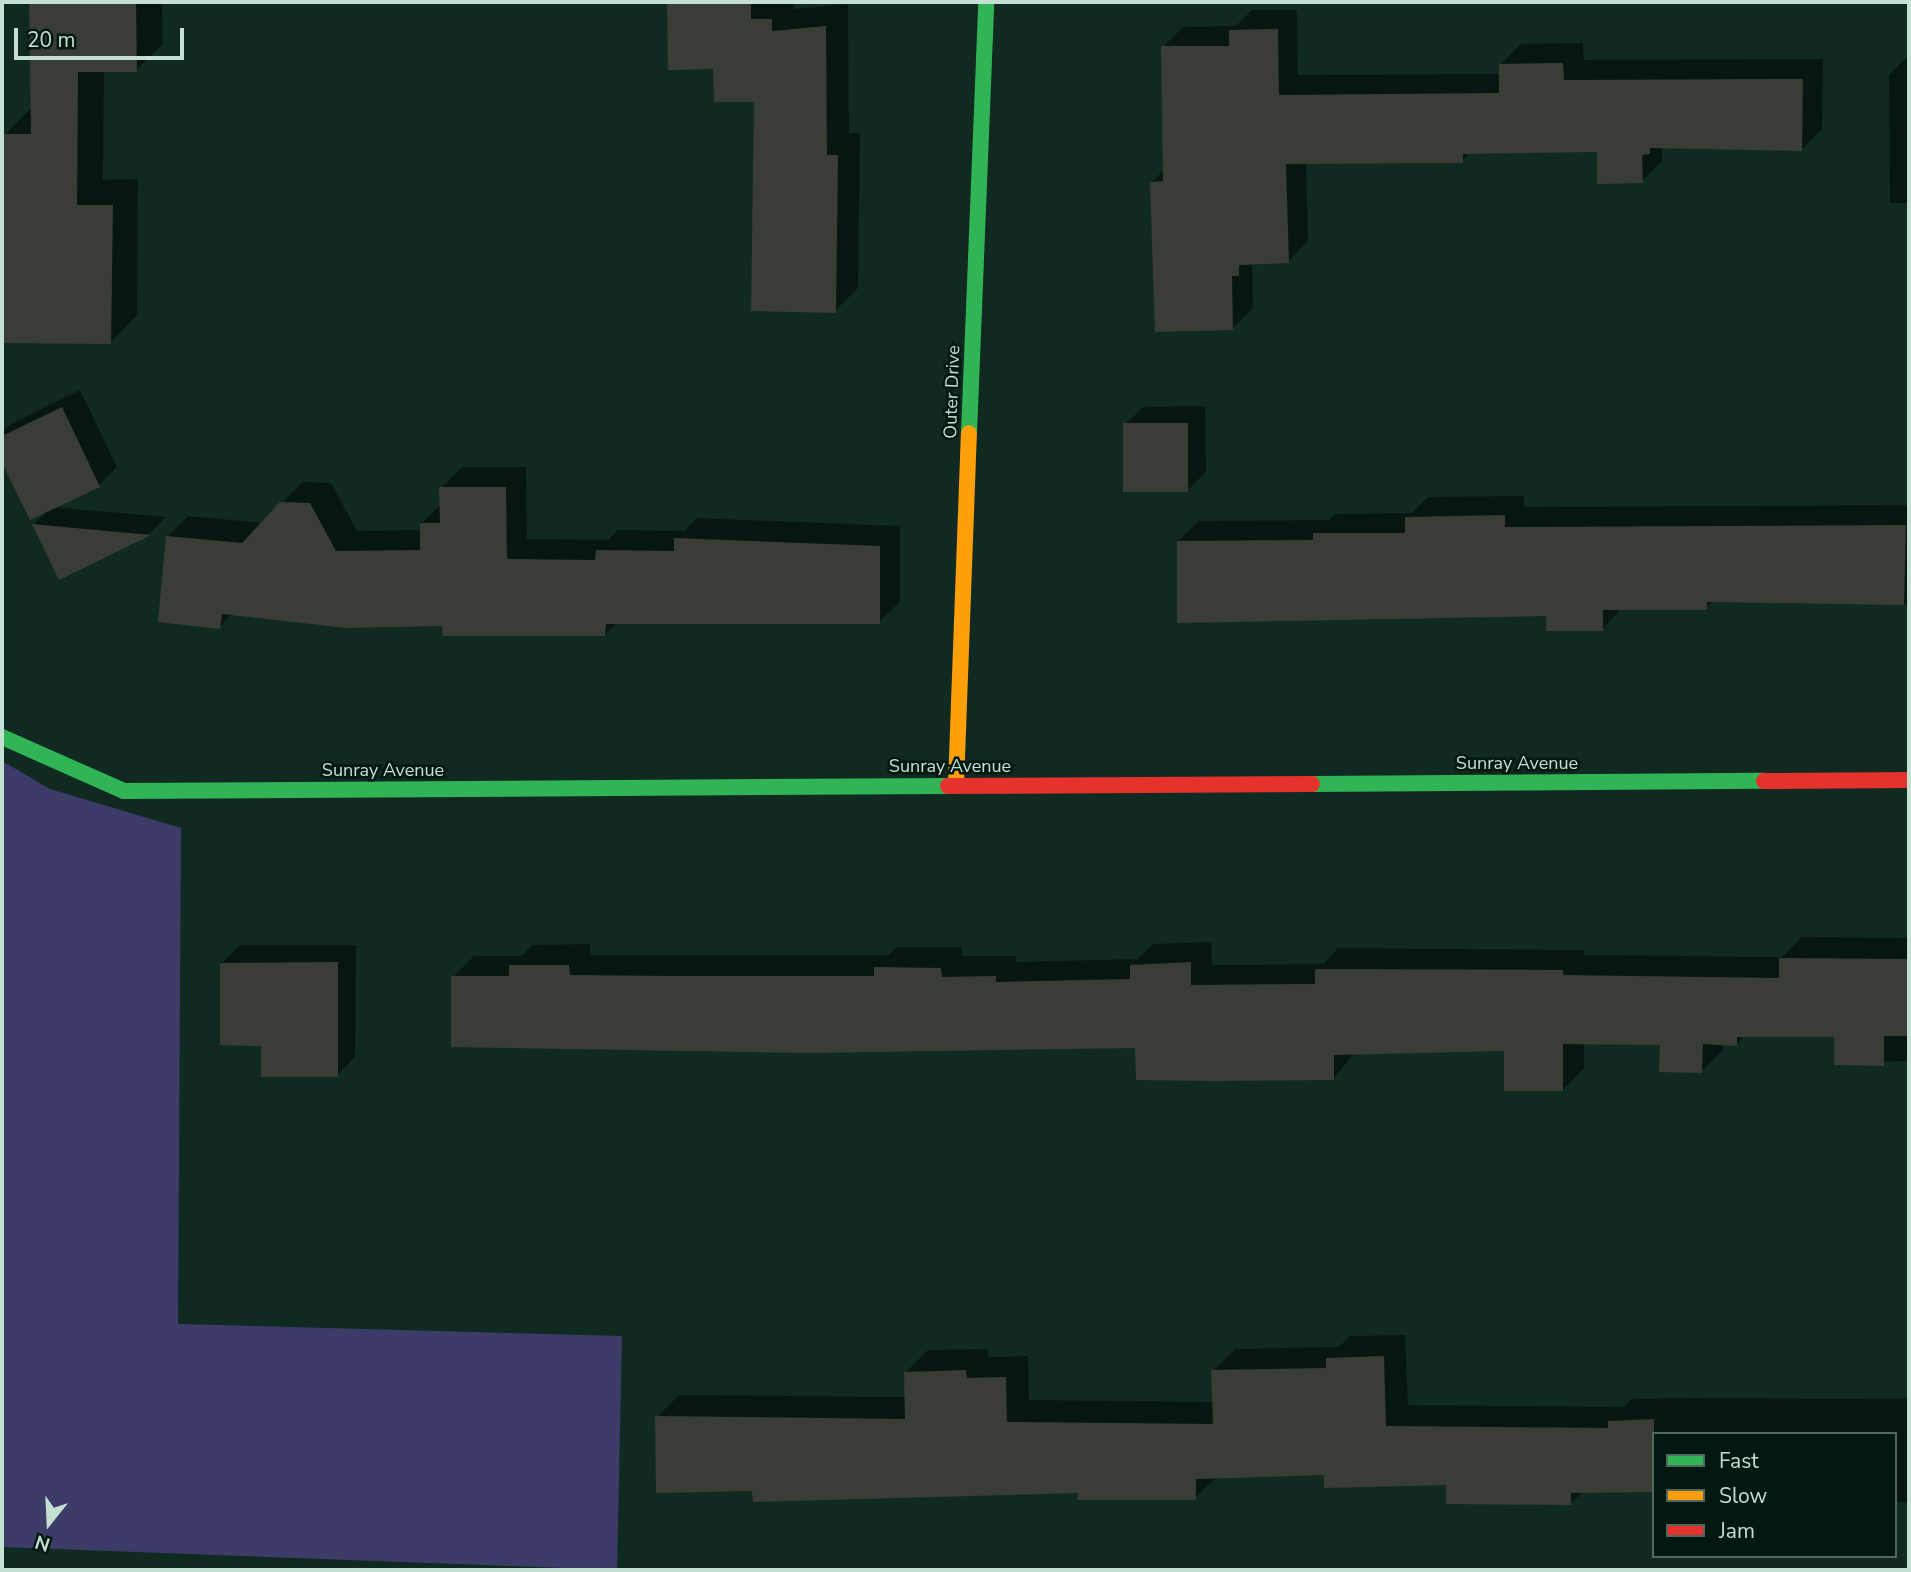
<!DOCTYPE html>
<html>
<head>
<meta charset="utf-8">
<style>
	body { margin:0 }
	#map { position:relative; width:1911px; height:1572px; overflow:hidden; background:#102a22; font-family:"Nunito Sans",sans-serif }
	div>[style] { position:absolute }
	.green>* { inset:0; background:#3d3b68 }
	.shadow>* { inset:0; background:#0007 }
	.building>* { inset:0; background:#3a3d35; transform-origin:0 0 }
	.fast>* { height:16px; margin:-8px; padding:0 8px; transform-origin:8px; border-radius:8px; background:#30b455 }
	.slow>* { height:16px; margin:-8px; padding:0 8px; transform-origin:8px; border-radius:8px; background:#ff9f0a }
	.jam>* { height:16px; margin:-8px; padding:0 8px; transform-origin:8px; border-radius:8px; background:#e5322d }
	span { translate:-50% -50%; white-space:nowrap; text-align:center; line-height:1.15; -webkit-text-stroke:5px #031810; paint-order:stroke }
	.street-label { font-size:18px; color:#c4e0d3 }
	.frame { position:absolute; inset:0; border:4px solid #c4e0d3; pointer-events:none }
	.legend { position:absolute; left:1652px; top:1432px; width:245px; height:126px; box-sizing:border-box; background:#031810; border:2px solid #50685e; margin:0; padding:9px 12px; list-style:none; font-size:21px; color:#c4e0d3 }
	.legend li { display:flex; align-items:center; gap:14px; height:35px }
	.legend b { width:35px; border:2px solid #50685e }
	.north { position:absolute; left:14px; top:1488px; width:70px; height:70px; -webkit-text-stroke:5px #031810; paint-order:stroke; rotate:198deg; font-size:19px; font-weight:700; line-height:28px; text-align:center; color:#c4e0d3 }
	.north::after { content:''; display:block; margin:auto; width:24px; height:32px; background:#c4e0d3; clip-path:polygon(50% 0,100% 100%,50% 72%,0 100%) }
	.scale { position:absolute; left:14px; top:28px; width:170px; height:32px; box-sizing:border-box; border:4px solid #c4e0d3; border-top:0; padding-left:9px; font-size:21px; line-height:24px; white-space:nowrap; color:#c4e0d3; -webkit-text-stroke:5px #031810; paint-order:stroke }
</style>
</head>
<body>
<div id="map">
	<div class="green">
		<div style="clip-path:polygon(2px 761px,50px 789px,181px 828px,178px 1324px,622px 1336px,617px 1570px,2px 1547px)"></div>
	</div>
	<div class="shadow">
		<div style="clip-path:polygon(31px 2px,162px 2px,163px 44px,136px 70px,104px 70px,103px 180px,138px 179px,137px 315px,111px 342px,5px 135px,32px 107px)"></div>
		<div style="clip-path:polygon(669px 2px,794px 2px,794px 9px,848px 4px,849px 133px,860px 133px,858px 288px,835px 311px,756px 100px,715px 68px,670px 68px)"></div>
		<div style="clip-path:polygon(1252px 10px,1297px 10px,1298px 75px,1501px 74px,1501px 64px,1521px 44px,1583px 43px,1584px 60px,1823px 59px,1822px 129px,1802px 149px,1662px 146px,1662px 161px,1642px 181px,1599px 150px,1471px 152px,1462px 161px,1306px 162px,1308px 241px,1288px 262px,1252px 263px,1253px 308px,1233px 328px,1152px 182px,1164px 170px,1163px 47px,1183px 27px,1236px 26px)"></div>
		<div style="clip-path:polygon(1909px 55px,1909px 203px,1890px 203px,1889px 75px)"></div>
		<div style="clip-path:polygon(80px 390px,117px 467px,99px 485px,53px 507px,166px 517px,150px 533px,60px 578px,34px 524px,49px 509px,31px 517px,2px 459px,2px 433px,11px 424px)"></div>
		<div style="clip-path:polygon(1205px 406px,1206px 472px,1188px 490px,1125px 425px,1143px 407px)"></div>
		<div style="clip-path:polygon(462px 467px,526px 467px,527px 539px,608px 540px,618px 530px,684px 531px,697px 518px,900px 526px,900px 602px,879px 622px,617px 623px,605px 634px,233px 613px,219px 627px,167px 537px,188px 516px,263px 523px,302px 482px,331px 483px,357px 531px,421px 530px,421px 524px,441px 504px,441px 488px)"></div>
		<div style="clip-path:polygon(1524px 496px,1524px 507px,1909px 505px,1909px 604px,1714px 600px,1706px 608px,1622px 608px,1602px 629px,1548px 614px,1178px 541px,1199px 521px,1329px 520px,1335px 514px,1412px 513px,1428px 497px)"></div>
		<div style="clip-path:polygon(1802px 937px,1909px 938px,1909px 1061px,1836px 1063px,1836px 1036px,1745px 1035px,1737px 1044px,1723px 1043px,1723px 1050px,1702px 1071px,1662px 1044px,1584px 1043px,1584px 1068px,1563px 1090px,1506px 1049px,1355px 1052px,1334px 1078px,1137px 1047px,453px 977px,474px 956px,522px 956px,532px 945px,590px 944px,590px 955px,889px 955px,897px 947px,962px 947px,962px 956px,1016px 956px,1016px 962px,1138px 959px,1153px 944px,1211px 942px,1212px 965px,1323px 964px,1338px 948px,1584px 950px,1584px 955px,1782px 957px)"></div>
		<div style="clip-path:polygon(240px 945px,356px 945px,355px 1057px,337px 1075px,263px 1044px,222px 963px)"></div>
		<div style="clip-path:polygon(1405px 1335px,1408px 1405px,1624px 1407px,1631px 1399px,1691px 1398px,1909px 1399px,1909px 1502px,1895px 1502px,1895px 1434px,1654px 1434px,1570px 1503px,1448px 1483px,1326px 1474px,1217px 1477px,1195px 1498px,1079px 1491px,754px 1489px,657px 1417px,679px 1395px,907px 1397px,906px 1372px,928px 1350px,988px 1349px,988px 1357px,1028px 1356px,1029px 1400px,1214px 1402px,1213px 1371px,1235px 1349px,1339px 1347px,1350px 1336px)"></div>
	</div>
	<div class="building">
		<div style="clip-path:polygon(29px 2px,136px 2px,137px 72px,78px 72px,77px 205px,113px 205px,111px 344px,2px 343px,3px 134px,31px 134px)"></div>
		<div style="clip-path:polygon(667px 2px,751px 2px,751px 19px,772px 19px,772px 31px,826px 26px,827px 155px,838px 155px,836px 313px,751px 311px,754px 102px,714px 102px,713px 69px,668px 70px)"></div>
		<div style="clip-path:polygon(1278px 29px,1279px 95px,1499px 93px,1499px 64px,1563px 63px,1564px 80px,1803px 79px,1802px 151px,1650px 148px,1650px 154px,1642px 155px,1643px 183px,1597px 184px,1597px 152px,1463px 154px,1463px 163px,1286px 164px,1289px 263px,1239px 265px,1239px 276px,1232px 276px,1233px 330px,1155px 332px,1150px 182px,1163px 181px,1161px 46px,1229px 46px,1229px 30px)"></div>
		<div style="clip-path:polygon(62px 407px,100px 487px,30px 520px,2px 463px,2px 436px)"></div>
		<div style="left:1188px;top:423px;width:69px;height:65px;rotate:90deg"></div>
		<div style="clip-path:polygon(439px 487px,506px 487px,507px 559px,595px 560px,596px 550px,674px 551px,674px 538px,880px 546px,880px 624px,606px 624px,605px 636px,443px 636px,442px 626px,346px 628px,222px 614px,220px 629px,158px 622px,166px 536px,242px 543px,280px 502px,310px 503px,336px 551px,420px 550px,420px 523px,440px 523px)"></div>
		<div style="clip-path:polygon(1505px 515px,1505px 527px,1906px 525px,1904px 605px,1707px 602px,1707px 610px,1603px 610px,1603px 631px,1546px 631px,1546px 616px,1177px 623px,1177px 541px,1313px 540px,1313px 533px,1405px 533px,1405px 517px)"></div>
		<div style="clip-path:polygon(32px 524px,151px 535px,59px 580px)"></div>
		<div style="clip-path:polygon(1779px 958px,1909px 959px,1909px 1036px,1884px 1036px,1884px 1066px,1834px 1065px,1834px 1037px,1737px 1037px,1737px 1046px,1703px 1044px,1702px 1073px,1659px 1072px,1660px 1045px,1563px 1044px,1563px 1091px,1504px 1091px,1504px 1051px,1334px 1055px,1334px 1080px,1213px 1081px,1136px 1080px,1135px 1048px,808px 1053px,451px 1047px,451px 976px,509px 976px,509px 965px,569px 965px,570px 975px,677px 976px,874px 976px,874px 967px,941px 968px,942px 977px,996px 976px,996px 982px,1130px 979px,1130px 965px,1191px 962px,1191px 985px,1315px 984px,1315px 969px,1563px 970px,1563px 975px,1779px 978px)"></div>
		<div style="clip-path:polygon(338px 962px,338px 1077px,261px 1077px,261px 1046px,220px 1045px,220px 963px)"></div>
		<div style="clip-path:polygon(1384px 1356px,1386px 1426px,1608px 1428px,1608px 1421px,1654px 1419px,1654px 1492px,1571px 1493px,1571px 1505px,1446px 1504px,1446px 1485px,1324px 1488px,1324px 1475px,1196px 1479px,1196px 1500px,1077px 1500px,1078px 1493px,753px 1502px,752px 1491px,656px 1493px,655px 1416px,905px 1419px,904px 1372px,966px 1370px,967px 1378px,1006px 1377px,1007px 1422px,1213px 1424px,1211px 1370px,1326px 1368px,1326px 1358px)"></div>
	</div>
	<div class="fast">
		<div style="left:969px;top:433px;width:431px;rotate:-87.7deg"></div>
		<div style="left:2px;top:737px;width:133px;rotate:23.9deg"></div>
		<div style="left:124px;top:791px;width:824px;rotate:-0.35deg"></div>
		<div style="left:1312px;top:784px;width:452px;rotate:-0.4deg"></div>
	</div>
	<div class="slow">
		<div style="left:956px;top:785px;width:352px;rotate:-87.9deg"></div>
	</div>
	<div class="jam">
		<div style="left:1764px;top:781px;width:145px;rotate:-0.4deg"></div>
		<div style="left:948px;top:786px;width:364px;rotate:-0.3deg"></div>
	</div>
	<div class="street-label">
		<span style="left:952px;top:392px;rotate:-88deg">Outer Drive</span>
		<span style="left:1517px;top:763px">Sunray Avenue</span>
		<span style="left:950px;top:766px">Sunray Avenue</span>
		<span style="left:383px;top:770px">Sunray Avenue</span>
	</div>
	<div class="frame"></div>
	<ul class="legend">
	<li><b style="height:9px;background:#30b455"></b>Fast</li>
	<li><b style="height:9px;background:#ff9f0a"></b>Slow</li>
	<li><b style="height:9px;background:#e5322d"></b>Jam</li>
	</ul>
	<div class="north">N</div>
	<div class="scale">20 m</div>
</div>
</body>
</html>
